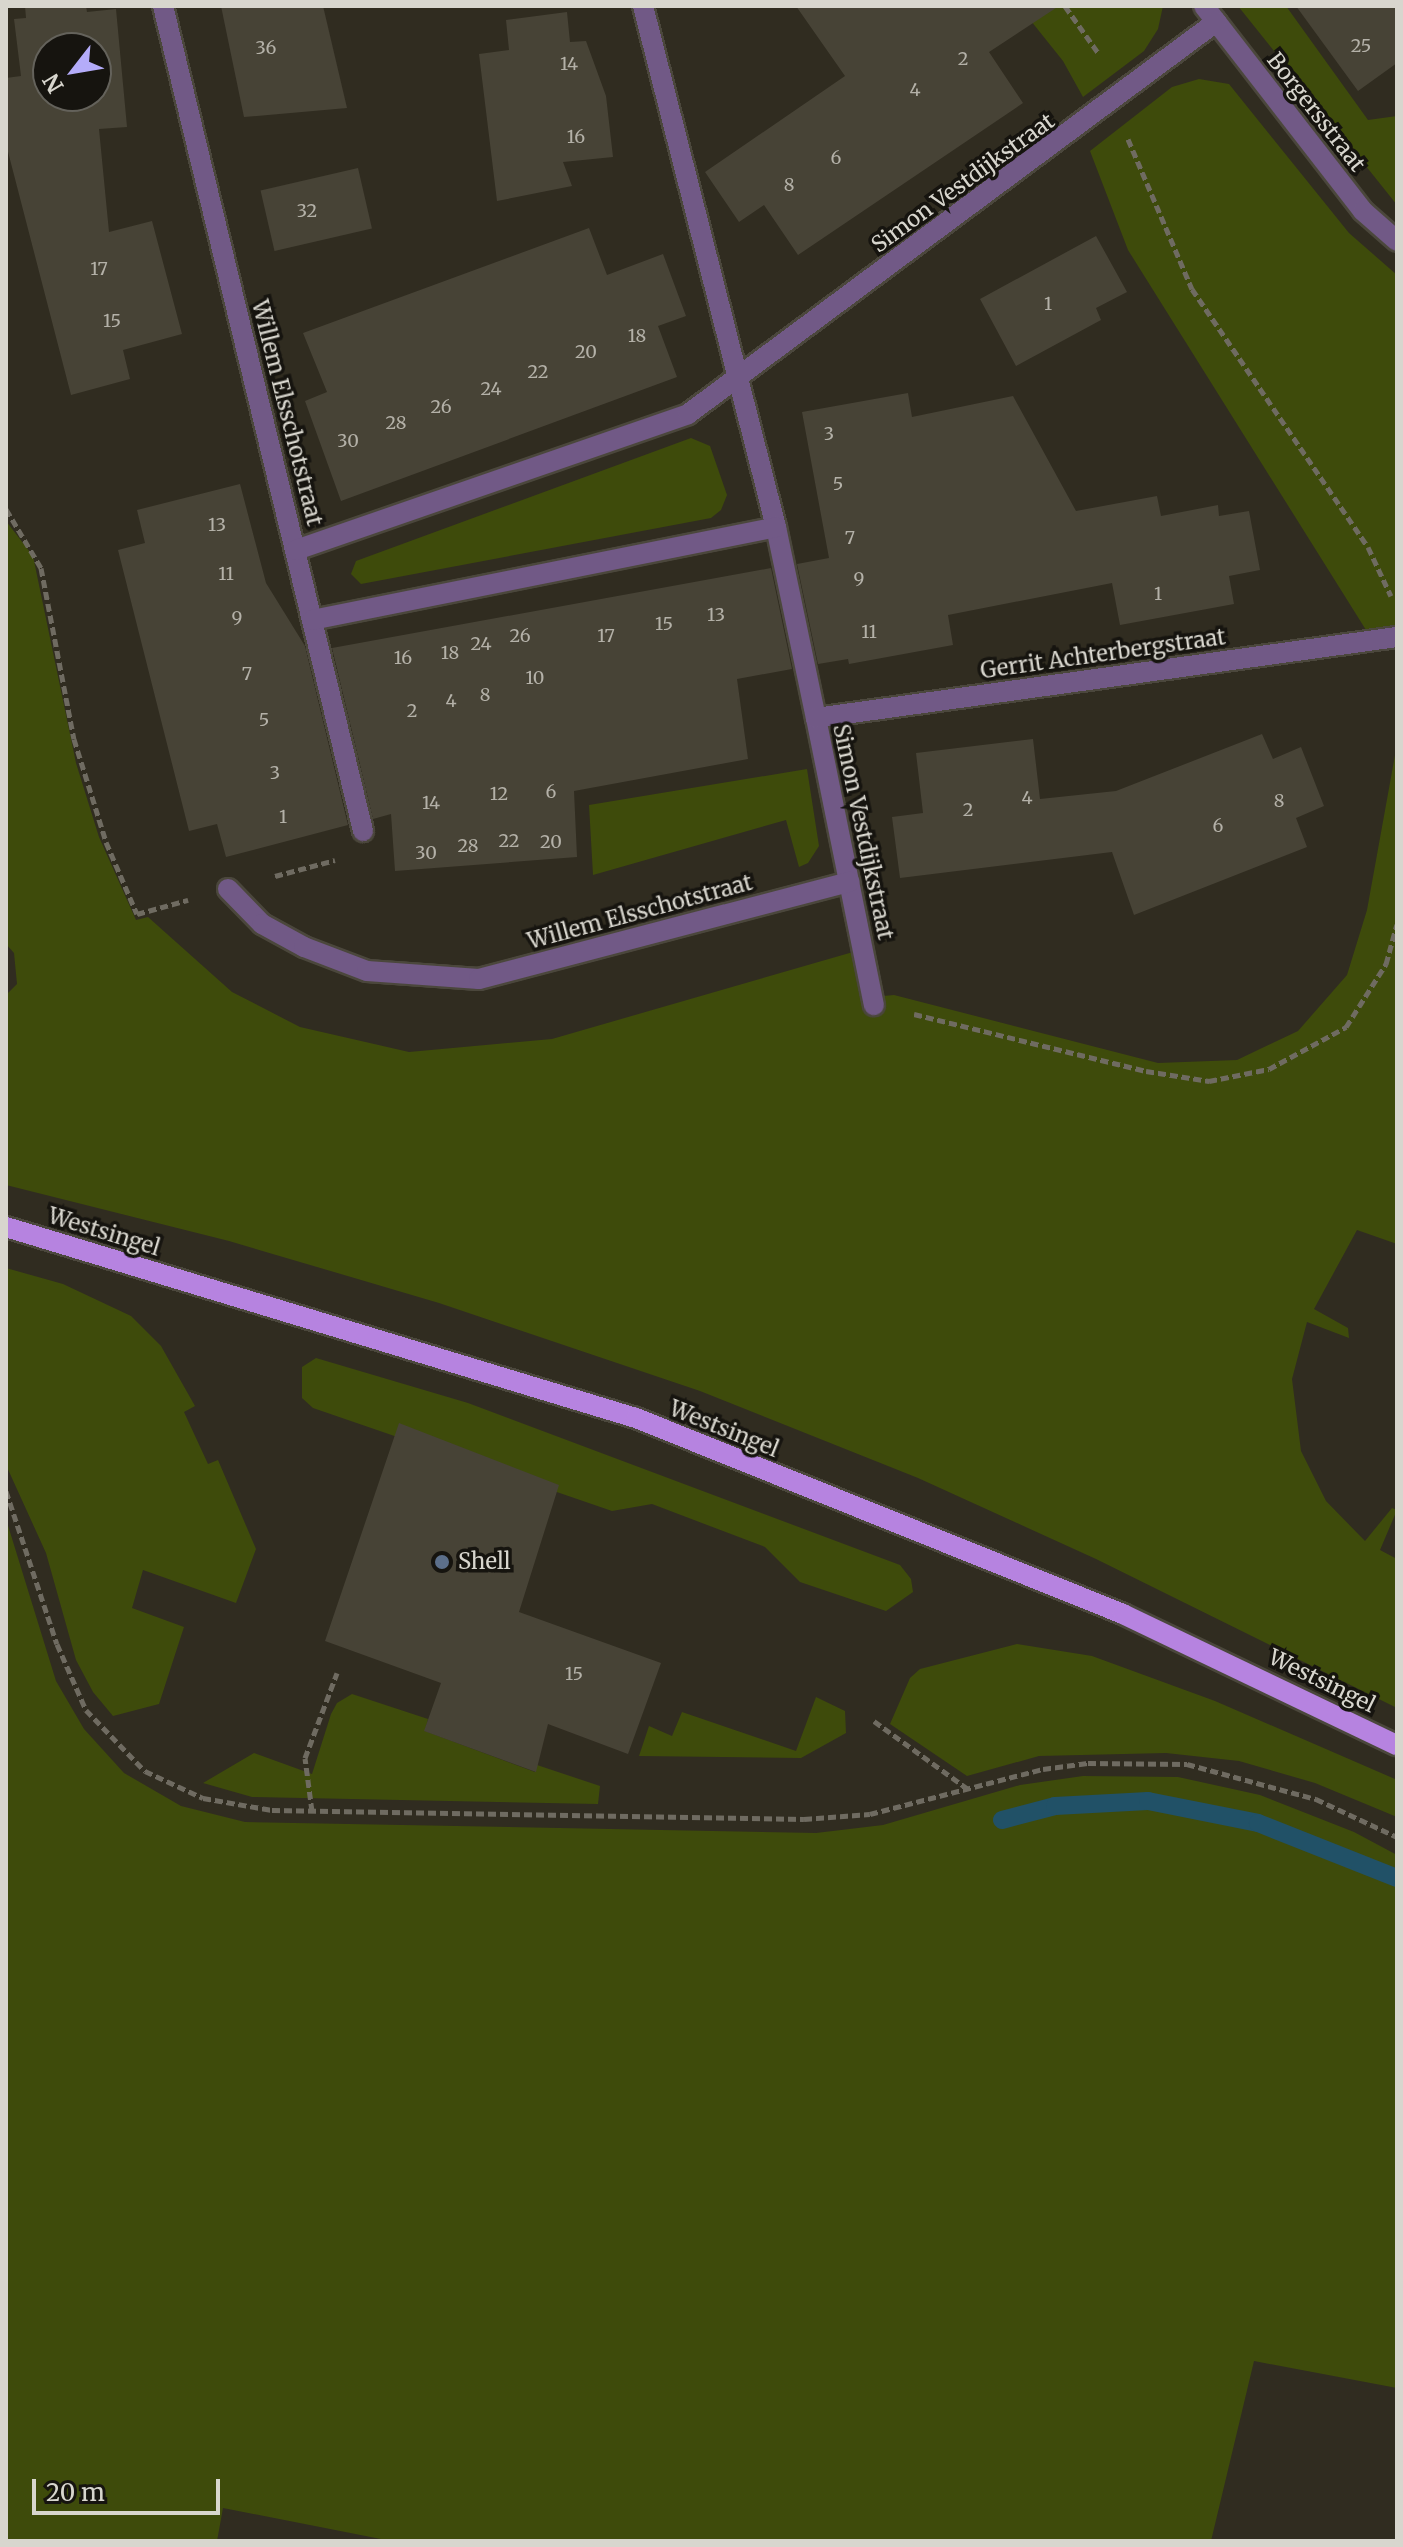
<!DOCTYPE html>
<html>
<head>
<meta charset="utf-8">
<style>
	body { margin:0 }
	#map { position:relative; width:1403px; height:2547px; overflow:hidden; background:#302c20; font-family:Merriweather,serif }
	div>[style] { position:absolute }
	.green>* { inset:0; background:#3e4b0b }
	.stream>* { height:18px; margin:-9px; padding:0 9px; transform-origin:9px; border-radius:9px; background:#215167 }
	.building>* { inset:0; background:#474336; transform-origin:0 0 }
	.path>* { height:5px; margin-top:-2.5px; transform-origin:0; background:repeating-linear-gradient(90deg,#6f6b61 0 8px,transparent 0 12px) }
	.roads { filter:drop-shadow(2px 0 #4b473c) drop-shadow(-2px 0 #4b473c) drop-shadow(0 2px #4b473c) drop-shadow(0 -2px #4b473c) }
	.service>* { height:20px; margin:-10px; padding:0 10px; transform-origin:10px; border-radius:10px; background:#715986 }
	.minor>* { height:20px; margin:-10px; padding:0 10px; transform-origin:10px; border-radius:10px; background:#715986 }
	.primary>* { height:20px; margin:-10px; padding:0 10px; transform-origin:10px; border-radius:10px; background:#b683e0 }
	.dots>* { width:22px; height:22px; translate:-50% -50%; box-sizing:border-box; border:4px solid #16140f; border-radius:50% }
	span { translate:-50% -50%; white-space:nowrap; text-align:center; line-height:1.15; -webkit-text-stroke:7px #16140f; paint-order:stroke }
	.number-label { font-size:18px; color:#b4b1a8 }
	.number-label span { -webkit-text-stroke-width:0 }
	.street-label { font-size:22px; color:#d8d6ce }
	.poi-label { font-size:22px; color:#d8d6ce }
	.left { translate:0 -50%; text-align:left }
	.frame { position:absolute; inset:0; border:8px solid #d8d6ce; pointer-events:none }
	.north { position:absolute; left:32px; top:32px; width:80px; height:80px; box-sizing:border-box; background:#16140f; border:2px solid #64625b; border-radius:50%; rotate:239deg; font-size:22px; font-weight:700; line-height:32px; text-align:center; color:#d8d6ce }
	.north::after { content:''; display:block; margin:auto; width:28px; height:36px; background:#b4acf9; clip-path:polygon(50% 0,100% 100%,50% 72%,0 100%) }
	.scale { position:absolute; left:32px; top:2479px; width:188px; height:36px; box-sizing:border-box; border:4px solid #d8d6ce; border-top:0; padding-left:10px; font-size:24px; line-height:28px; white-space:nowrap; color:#d8d6ce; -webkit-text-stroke:6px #16140f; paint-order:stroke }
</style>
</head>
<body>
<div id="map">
	<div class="green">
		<div style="clip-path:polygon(1019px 6px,1163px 6px,1158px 29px,1144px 51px,1083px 97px,1063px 61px)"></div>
		<div style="clip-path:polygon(1238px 6px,1286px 6px,1368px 120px,1397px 116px,1397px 205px)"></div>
		<div style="clip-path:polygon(1199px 79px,1229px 84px,1349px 233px,1397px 275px,1397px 626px,1366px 630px,1128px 250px,1090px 151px,1172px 87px)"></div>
		<div style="clip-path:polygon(691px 438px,710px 446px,727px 495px,721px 510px,711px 518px,361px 584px,351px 574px,356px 561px)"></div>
		<div style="clip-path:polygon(6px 521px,33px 556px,76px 763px,99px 837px,136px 920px,148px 917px,232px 992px,300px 1027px,409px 1052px,552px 1039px,853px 952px,862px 998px,894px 995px,1158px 1063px,1237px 1060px,1298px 1031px,1347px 975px,1367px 910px,1397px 744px,1397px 1244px,1357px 1230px,1314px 1309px,1348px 1328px,1349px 1338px,1307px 1322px,1292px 1379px,1301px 1451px,1326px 1501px,1365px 1541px,1392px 1508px,1397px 1510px,1380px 1550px,1397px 1559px,1397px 1708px,1096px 1559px,918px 1478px,700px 1391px,439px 1303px,229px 1241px,6px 1185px,6px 995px,17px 984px,14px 953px,6px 944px)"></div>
		<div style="clip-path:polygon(807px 769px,819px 846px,808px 863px,799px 867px,786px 820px,593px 875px,589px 805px)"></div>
		<div style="clip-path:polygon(6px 1268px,63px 1284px,131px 1316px,161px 1346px,195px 1406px,184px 1412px,208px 1464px,218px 1460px,256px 1549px,236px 1603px,143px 1570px,132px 1608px,184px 1627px,159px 1704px,113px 1716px,93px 1692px,76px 1660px,46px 1553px,6px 1465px)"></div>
		<div style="clip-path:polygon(316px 1358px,468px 1403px,900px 1565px,911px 1579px,913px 1592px,886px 1611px,800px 1582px,765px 1547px,652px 1504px,612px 1511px,313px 1408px,302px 1398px,302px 1367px)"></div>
		<div style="clip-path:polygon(6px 1519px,56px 1681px,84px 1729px,124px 1773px,181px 1806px,245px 1822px,816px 1833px,883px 1825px,1020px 1785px,1083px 1776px,1178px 1777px,1260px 1795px,1354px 1832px,1397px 1855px,1397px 2388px,1254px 2361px,1211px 2541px,391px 2541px,223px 2508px,217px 2541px,6px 2541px)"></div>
		<div style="clip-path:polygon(1017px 1644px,1092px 1656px,1215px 1701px,1395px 1779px,1397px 1817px,1315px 1783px,1239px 1761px,1166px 1753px,1039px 1756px,967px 1776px,890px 1724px,910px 1678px,920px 1669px)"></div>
		<div style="clip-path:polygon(352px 1694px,428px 1719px,425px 1731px,535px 1772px,537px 1765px,600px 1786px,598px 1804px,252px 1797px,203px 1783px,254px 1753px,312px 1774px,331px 1714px,337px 1703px)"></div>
		<div style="clip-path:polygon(816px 1697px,845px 1711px,846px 1733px,801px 1758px,639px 1756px,649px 1726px,672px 1736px,682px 1712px,796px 1751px)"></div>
	</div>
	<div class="stream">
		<div style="left:1002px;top:1820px;width:55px;rotate:-14.8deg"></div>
		<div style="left:1055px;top:1806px;width:93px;rotate:-3.1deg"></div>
		<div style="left:1148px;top:1801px;width:112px;rotate:11.3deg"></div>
		<div style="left:1258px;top:1823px;width:149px;rotate:21.6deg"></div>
	</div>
	<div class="building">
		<div style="clip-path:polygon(evenodd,25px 6px,86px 6px,87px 12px,116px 9px,127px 127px,99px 129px,109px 232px,152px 221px,182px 334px,123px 350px,130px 379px,71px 395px,6px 144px,6px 78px,21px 76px,14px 19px,26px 18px,25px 6px,48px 48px,96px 48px,96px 96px,48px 96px,48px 48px)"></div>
		<div style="clip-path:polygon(221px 6px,323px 6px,347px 108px,244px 117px)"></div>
		<div style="clip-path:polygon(796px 6px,1059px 6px,989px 52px,1023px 103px,798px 255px,764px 205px,739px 222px,705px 172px,845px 76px)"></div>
		<div style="clip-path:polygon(1296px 6px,1397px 6px,1397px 63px,1358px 91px)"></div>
		<div style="clip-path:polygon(567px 12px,570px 42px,586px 41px,606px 96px,613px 157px,563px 162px,572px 186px,497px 201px,479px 54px,509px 50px,506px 20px)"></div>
		<div style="left:358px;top:168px;width:62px;height:100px;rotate:77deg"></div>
		<div style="clip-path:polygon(589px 228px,607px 275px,663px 254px,686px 316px,658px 326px,677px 377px,341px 501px,305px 401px,327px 392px,303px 333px)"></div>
		<div style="clip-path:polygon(1096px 236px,1127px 292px,1096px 308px,1101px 320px,1016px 366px,980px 299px)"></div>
		<div style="clip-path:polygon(908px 393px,912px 417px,1013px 396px,1076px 511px,1157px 496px,1161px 516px,1218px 505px,1219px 516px,1249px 511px,1260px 570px,1229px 576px,1234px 604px,1120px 625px,1112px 583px,948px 615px,953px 645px,849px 664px,848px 659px,818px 664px,797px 564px,829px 558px,802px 412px)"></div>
		<div style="clip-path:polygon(240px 484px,266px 583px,305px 646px,348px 825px,226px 857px,217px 824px,189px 831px,118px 550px,145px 543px,137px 510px)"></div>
		<div style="clip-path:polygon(771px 568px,792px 669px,737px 679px,748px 759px,574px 791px,577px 857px,395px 871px,391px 814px,373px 819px,332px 648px)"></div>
		<div style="clip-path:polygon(1262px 734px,1273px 759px,1301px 747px,1324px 806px,1296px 818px,1307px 847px,1134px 915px,1112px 852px,900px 878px,892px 817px,923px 813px,916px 753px,1033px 739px,1040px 799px,1116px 791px)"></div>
		<div style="clip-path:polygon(399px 1423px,559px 1485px,519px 1612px,661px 1663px,628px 1754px,548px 1724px,536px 1772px,424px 1731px,441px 1683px,325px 1641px)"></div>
	</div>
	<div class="path">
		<div style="left:1065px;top:6px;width:59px;rotate:54.7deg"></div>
		<div style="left:1128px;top:139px;width:163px;rotate:66.9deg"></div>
		<div style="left:1192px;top:289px;width:312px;rotate:55.7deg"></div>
		<div style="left:1368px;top:547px;width:54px;rotate:64.9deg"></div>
		<div style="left:6px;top:509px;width:69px;rotate:59.3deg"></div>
		<div style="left:41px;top:568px;width:174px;rotate:79.1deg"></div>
		<div style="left:74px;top:739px;width:108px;rotate:72.7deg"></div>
		<div style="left:106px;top:842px;width:78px;rotate:66.7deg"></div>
		<div style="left:137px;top:914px;width:53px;rotate:-15.4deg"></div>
		<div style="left:275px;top:876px;width:62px;rotate:-14.9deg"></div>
		<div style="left:914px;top:1014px;width:239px;rotate:13.8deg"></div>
		<div style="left:1146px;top:1071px;width:64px;rotate:9deg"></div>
		<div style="left:1209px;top:1081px;width:61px;rotate:-11.3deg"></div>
		<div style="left:1269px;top:1069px;width:88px;rotate:-28.6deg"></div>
		<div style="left:1346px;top:1027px;width:75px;rotate:-57.6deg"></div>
		<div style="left:1386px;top:964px;width:41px;rotate:-74.6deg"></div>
		<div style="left:6px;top:1491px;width:161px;rotate:71.6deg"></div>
		<div style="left:57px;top:1644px;width:72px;rotate:66.3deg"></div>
		<div style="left:86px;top:1710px;width:85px;rotate:46deg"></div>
		<div style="left:145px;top:1771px;width:64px;rotate:25deg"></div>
		<div style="left:203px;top:1798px;width:70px;rotate:9.9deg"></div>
		<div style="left:272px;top:1810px;width:532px;rotate:0.97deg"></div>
		<div style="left:804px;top:1819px;width:66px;rotate:-4.3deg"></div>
		<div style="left:870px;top:1814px;width:179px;rotate:-14.6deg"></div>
		<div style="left:1043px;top:1769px;width:45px;rotate:-7.6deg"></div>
		<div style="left:1088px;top:1763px;width:99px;rotate:0.6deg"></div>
		<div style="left:1187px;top:1764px;width:134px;rotate:15.2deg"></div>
		<div style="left:1316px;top:1799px;width:89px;rotate:25.1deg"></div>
		<div style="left:874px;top:1721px;width:116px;rotate:35.9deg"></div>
		<div style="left:312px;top:1811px;width:53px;rotate:-97.5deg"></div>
		<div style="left:305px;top:1758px;width:91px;rotate:-69.4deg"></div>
	</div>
	<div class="roads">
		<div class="service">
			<div style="left:816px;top:718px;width:293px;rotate:78.6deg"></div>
			<div style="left:228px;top:889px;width:49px;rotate:45.8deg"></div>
			<div style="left:262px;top:924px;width:48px;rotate:28.7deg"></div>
			<div style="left:304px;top:947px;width:67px;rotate:20.9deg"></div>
			<div style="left:367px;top:971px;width:112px;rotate:4.1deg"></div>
			<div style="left:479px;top:979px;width:383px;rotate:-14.7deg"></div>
		</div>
		<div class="minor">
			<div style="left:163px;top:6px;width:849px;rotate:76.37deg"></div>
			<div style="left:643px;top:6px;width:538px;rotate:75.68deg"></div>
			<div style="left:776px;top:527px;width:195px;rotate:78.2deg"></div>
			<div style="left:816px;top:718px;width:587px;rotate:-7.94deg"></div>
			<div style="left:1204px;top:6px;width:259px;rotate:52.2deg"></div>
			<div style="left:1363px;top:211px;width:45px;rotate:41.4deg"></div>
			<div style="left:296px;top:550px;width:415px;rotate:-19.1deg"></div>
			<div style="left:688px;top:414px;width:658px;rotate:-36.59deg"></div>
			<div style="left:312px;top:620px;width:473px;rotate:-11.3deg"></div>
		</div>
		<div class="primary">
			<div style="left:6px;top:1227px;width:658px;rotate:16.87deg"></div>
			<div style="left:636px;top:1418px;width:525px;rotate:21.92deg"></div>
			<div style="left:1123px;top:1614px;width:304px;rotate:25.6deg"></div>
		</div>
	</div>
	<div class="dots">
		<div style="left:442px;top:1562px;background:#5c6f8a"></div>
	</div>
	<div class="number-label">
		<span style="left:1361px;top:46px">25</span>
		<span style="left:266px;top:48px">36</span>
		<span style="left:963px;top:59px">2</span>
		<span style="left:569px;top:64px">14</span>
		<span style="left:915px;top:90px">4</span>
		<span style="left:576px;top:137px">16</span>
		<span style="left:836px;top:158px">6</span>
		<span style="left:789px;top:185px">8</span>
		<span style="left:307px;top:211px">32</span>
		<span style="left:99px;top:269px">17</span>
		<span style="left:1048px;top:304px">1</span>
		<span style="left:112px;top:321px">15</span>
		<span style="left:637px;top:336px">18</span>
		<span style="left:586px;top:352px">20</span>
		<span style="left:538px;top:372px">22</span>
		<span style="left:491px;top:389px">24</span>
		<span style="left:441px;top:407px">26</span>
		<span style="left:396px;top:423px">28</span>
		<span style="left:829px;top:434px">3</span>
		<span style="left:348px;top:441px">30</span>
		<span style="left:838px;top:484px">5</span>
		<span style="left:217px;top:525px">13</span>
		<span style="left:850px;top:538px">7</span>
		<span style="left:226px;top:574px">11</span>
		<span style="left:859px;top:579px">9</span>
		<span style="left:1158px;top:594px">1</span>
		<span style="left:716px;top:615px">13</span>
		<span style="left:237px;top:618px">9</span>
		<span style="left:664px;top:624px">15</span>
		<span style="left:869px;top:632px">11</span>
		<span style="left:520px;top:636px">26</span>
		<span style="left:606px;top:636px">17</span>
		<span style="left:481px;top:644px">24</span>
		<span style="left:450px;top:653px">18</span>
		<span style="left:403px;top:658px">16</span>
		<span style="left:247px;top:674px">7</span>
		<span style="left:535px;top:678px">10</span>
		<span style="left:485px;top:695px">8</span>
		<span style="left:451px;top:701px">4</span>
		<span style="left:412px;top:711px">2</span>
		<span style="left:264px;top:720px">5</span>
		<span style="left:275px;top:773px">3</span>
		<span style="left:551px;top:792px">6</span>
		<span style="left:499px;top:794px">12</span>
		<span style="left:1027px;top:798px">4</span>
		<span style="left:1279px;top:801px">8</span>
		<span style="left:431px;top:803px">14</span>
		<span style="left:968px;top:810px">2</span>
		<span style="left:283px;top:817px">1</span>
		<span style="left:1218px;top:826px">6</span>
		<span style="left:509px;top:841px">22</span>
		<span style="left:551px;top:842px">20</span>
		<span style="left:468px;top:846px">28</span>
		<span style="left:426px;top:853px">30</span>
		<span style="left:574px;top:1674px">15</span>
	</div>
	<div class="street-label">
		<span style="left:1316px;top:112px;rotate:52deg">Borgersstraat</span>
		<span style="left:963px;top:183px;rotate:-36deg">Simon Vestdijkstraat</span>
		<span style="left:287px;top:413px;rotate:76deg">Willem Elsschotstraat</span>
		<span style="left:1103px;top:654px;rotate:-8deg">Gerrit Achterbergstraat</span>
		<span style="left:863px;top:832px;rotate:78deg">Simon Vestdijkstraat</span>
		<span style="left:640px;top:912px;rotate:-15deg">Willem Elsschotstraat</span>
		<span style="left:104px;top:1232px;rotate:17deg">Westsingel</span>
		<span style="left:724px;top:1429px;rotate:22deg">Westsingel</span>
		<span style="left:1322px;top:1681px;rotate:26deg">Westsingel</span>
	</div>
	<div class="poi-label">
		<span class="left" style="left:458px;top:1562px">Shell</span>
	</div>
	<div class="frame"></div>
	<div class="north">N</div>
	<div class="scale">20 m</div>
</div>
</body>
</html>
